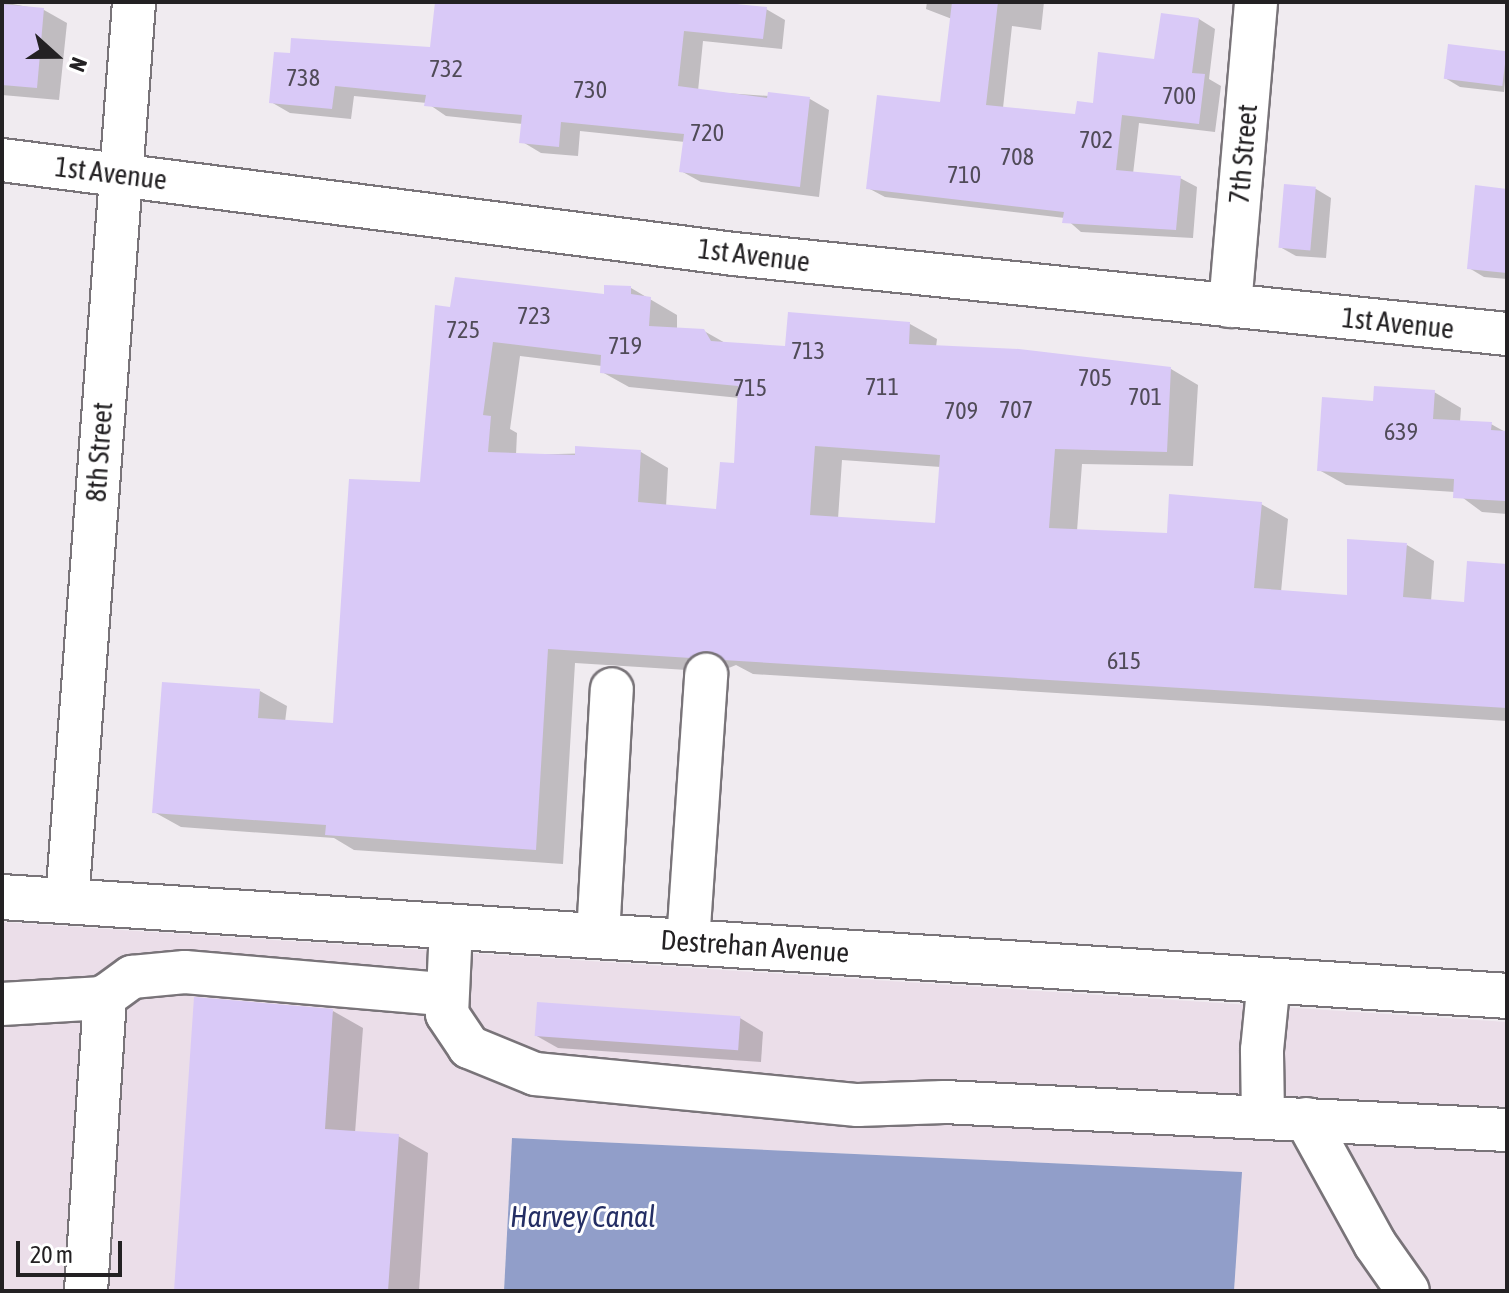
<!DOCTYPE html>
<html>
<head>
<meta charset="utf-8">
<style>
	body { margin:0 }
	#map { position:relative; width:1509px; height:1293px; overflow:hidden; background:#f0ebf0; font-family:"Asap Condensed",sans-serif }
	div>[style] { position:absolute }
	.built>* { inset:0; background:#ebdee9 }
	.water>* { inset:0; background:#919ec9 }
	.shadow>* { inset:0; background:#0003 }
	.building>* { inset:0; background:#d9c9f7; transform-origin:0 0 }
	.roads { filter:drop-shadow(2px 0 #797479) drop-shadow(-2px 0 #797479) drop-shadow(0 2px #797479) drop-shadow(0 -2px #797479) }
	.minor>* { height:42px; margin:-21px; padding:0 21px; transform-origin:21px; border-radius:21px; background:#fff }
	.major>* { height:44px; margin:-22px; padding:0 22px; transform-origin:22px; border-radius:22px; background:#fff }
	span { translate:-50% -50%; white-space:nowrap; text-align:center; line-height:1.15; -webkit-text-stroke:6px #fff; paint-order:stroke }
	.number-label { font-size:24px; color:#504b58 }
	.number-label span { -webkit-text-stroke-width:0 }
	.street-label { font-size:28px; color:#232123 }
	.water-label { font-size:30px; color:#242e64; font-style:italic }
	.frame { position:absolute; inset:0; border:4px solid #232123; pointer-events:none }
	.north { position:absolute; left:16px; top:16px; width:80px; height:80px; -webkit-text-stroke:6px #fff; paint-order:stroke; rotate:111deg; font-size:22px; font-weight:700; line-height:32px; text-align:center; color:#232123 }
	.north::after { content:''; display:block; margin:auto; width:28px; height:36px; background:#232123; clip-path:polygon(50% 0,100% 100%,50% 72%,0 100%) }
	.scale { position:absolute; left:16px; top:1241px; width:106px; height:36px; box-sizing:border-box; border:4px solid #232123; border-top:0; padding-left:10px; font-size:24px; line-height:28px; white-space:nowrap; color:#232123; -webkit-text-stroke:6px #fff; paint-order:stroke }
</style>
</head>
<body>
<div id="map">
	<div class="built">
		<div style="clip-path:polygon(2px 922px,1507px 1022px,1507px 1291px,1234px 1291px,1241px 1172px,512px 1138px,504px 1291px,2px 1291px)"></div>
	</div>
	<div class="water">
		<div style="clip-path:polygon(512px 1138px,1242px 1172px,1234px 1291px,504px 1291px)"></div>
	</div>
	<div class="shadow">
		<div style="clip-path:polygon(2px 2px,44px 10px,67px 23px,59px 100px,2px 95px)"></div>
		<div style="clip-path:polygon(475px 2px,720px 2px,766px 9px,785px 20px,782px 49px,703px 41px,698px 91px,810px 99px,829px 110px,819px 197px,701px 182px,681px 171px,685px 142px,580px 131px,578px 156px,541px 153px,521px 141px,523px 124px,446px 116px,427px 103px,354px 96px,351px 119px,290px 113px,271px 102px,432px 49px)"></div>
		<div style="clip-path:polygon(927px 2px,1044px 2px,1041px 30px,1012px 26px,1003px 108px,1077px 116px,1156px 62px,1199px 19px,1215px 29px,1209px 79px,1221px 86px,1215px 132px,1139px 123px,1133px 174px,1180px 178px,1197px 187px,1193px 238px,1081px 232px,1065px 218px,885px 197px,868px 188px,942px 104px,952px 19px,926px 9px)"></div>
		<div style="clip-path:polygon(1507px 59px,1504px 92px,1460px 87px,1445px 78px)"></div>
		<div style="clip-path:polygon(1286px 187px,1316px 189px,1331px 198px,1326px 258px,1296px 256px,1280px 247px)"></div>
		<div style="clip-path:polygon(1507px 191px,1507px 279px,1484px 277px,1469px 268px)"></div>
		<div style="clip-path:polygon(evenodd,631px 288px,677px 315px,677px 329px,704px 331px,727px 344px,787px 349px,910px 324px,937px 339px,936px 347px,1171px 369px,1198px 385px,1193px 466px,1082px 464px,1077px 531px,1169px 535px,1261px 504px,1288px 519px,1281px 592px,1349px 597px,1407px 545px,1434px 561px,1431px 601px,1466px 604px,1507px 566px,1507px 721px,753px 674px,736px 665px,719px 672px,575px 663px,563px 864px,354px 850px,334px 838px,181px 827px,154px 812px,260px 691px,287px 706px,285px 722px,335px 726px,422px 484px,452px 309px,606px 296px,631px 288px,520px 356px,602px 366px,602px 372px,629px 387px,740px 398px,735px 465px,718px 511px,666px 507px,668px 468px,641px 452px,516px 455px,517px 433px,510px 429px,520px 356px,631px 288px,842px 460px,941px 467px,937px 525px,838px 519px,842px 460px)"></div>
		<div style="clip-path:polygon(1434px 392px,1461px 408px,1460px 422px,1491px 424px,1507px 433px,1507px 514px,1482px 512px,1455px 492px,1346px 485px,1319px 470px,1375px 403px)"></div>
		<div style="clip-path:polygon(333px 1011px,363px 1028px,355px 1133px,398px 1136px,428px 1153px,419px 1291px,176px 1291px)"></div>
		<div style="clip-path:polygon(740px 1018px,763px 1032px,761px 1062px,558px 1048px,535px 1035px)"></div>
	</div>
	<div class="building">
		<div style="clip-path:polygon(435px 2px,716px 2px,767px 7px,763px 39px,684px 31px,678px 86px,767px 98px,768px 92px,810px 97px,800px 187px,679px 172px,684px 134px,561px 122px,559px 147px,519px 143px,522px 115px,424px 106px,426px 95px,335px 86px,332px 109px,269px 103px,274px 52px,290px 53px,291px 38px,430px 47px)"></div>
		<div style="clip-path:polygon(952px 2px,998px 2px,986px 105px,1075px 114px,1077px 101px,1093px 103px,1098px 52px,1154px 59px,1161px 13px,1199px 18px,1192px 73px,1205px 74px,1199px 124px,1122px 115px,1116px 170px,1181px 176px,1176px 230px,1062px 223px,1064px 212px,866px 189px,877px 95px,940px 102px)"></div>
		<div style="clip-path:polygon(2px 4px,44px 8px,37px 88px,2px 85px)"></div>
		<div style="left:1448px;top:44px;width:59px;height:35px;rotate:7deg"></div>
		<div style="left:1284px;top:184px;width:32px;height:64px;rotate:5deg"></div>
		<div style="clip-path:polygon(1475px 185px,1507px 189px,1507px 273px,1467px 269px)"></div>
		<div style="clip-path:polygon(evenodd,455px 277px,604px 294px,604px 285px,631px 286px,631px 294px,651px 297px,649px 326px,704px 329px,711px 341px,785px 346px,788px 312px,910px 322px,909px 344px,1019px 349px,1171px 367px,1167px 452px,1055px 449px,1049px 528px,1167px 533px,1169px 494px,1262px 502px,1254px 588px,1347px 595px,1347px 539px,1407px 543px,1403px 597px,1464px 602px,1467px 561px,1507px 564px,1507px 708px,723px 660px,707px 651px,691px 658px,548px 649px,536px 850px,325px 835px,326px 825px,152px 813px,162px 682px,260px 689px,258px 718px,333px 723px,349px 479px,420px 482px,435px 305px,450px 307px,455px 277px,493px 342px,601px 355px,600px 373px,738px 386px,734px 463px,720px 462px,716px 509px,638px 502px,641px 450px,575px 446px,575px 455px,488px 452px,491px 416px,483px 415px,493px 342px,455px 277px,815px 446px,940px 455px,935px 523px,810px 515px,815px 446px)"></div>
		<div style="clip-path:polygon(1374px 386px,1435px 390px,1433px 419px,1492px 422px,1491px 430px,1507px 431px,1505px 501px,1453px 498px,1454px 479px,1317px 471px,1322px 397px,1373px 401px)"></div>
		<div style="clip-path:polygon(194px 997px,333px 1009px,325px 1129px,399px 1134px,388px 1291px,174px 1291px)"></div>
		<div style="left:537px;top:1002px;width:204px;height:34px;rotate:4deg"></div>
	</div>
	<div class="roads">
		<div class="minor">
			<div style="left:2px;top:160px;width:738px;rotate:7.32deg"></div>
			<div style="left:734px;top:254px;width:777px;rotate:5.91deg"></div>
			<div style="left:1230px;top:306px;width:305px;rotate:-85.1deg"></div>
			<div style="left:67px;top:902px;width:902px;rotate:-85.74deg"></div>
			<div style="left:451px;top:927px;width:87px;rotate:92.6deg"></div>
			<div style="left:447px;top:1014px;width:40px;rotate:56deg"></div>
			<div style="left:469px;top:1047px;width:71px;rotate:22.2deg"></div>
			<div style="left:535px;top:1074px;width:324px;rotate:5.5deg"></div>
			<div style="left:858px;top:1105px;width:86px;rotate:-2deg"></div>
			<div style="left:944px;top:1102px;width:564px;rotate:2.85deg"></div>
			<div style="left:598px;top:936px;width:247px;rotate:-86.8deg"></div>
			<div style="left:688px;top:942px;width:268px;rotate:-86.1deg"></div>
			<div style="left:2px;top:1004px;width:101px;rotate:-3.4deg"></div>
			<div style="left:103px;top:998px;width:36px;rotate:-36deg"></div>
			<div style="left:132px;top:977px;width:53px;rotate:-5.4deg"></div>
			<div style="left:185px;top:972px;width:260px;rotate:4.9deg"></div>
			<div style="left:1263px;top:1117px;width:67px;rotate:-90.9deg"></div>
			<div style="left:1262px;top:1050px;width:70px;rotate:-84.3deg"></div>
			<div style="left:1306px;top:1119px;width:143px;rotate:61.1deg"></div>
			<div style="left:1375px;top:1244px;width:57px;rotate:54.9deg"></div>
			<div style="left:86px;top:1291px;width:296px;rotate:-86.3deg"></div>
		</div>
		<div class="major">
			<div style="left:2px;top:897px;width:1508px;rotate:3.76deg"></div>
		</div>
	</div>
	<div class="number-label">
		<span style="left:446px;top:69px">732</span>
		<span style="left:303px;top:78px">738</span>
		<span style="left:590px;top:90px">730</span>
		<span style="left:1179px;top:96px">700</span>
		<span style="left:707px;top:133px">720</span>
		<span style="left:1096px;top:140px">702</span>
		<span style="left:1017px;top:157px">708</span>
		<span style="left:964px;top:175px">710</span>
		<span style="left:534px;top:316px">723</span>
		<span style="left:463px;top:330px">725</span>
		<span style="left:625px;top:346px">719</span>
		<span style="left:808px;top:351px">713</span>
		<span style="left:1095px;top:378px">705</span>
		<span style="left:882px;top:387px">711</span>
		<span style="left:750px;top:388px">715</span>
		<span style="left:1145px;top:397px">701</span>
		<span style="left:1016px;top:410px">707</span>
		<span style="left:961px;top:411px">709</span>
		<span style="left:1401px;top:432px">639</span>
		<span style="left:1124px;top:661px">615</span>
	</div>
	<div class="street-label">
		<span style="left:1243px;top:154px;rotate:-85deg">7th Street</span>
		<span style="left:111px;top:173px;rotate:7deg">1st Avenue</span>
		<span style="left:754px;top:255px;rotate:7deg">1st Avenue</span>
		<span style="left:1398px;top:323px;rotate:6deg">1st Avenue</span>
		<span style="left:99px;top:452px;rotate:-86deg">8th Street</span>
		<span style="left:755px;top:946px;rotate:4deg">Destrehan Avenue</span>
	</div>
	<div class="water-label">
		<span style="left:583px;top:1216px">Harvey Canal</span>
	</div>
	<div class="frame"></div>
	<div class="north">N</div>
	<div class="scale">20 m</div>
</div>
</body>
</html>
